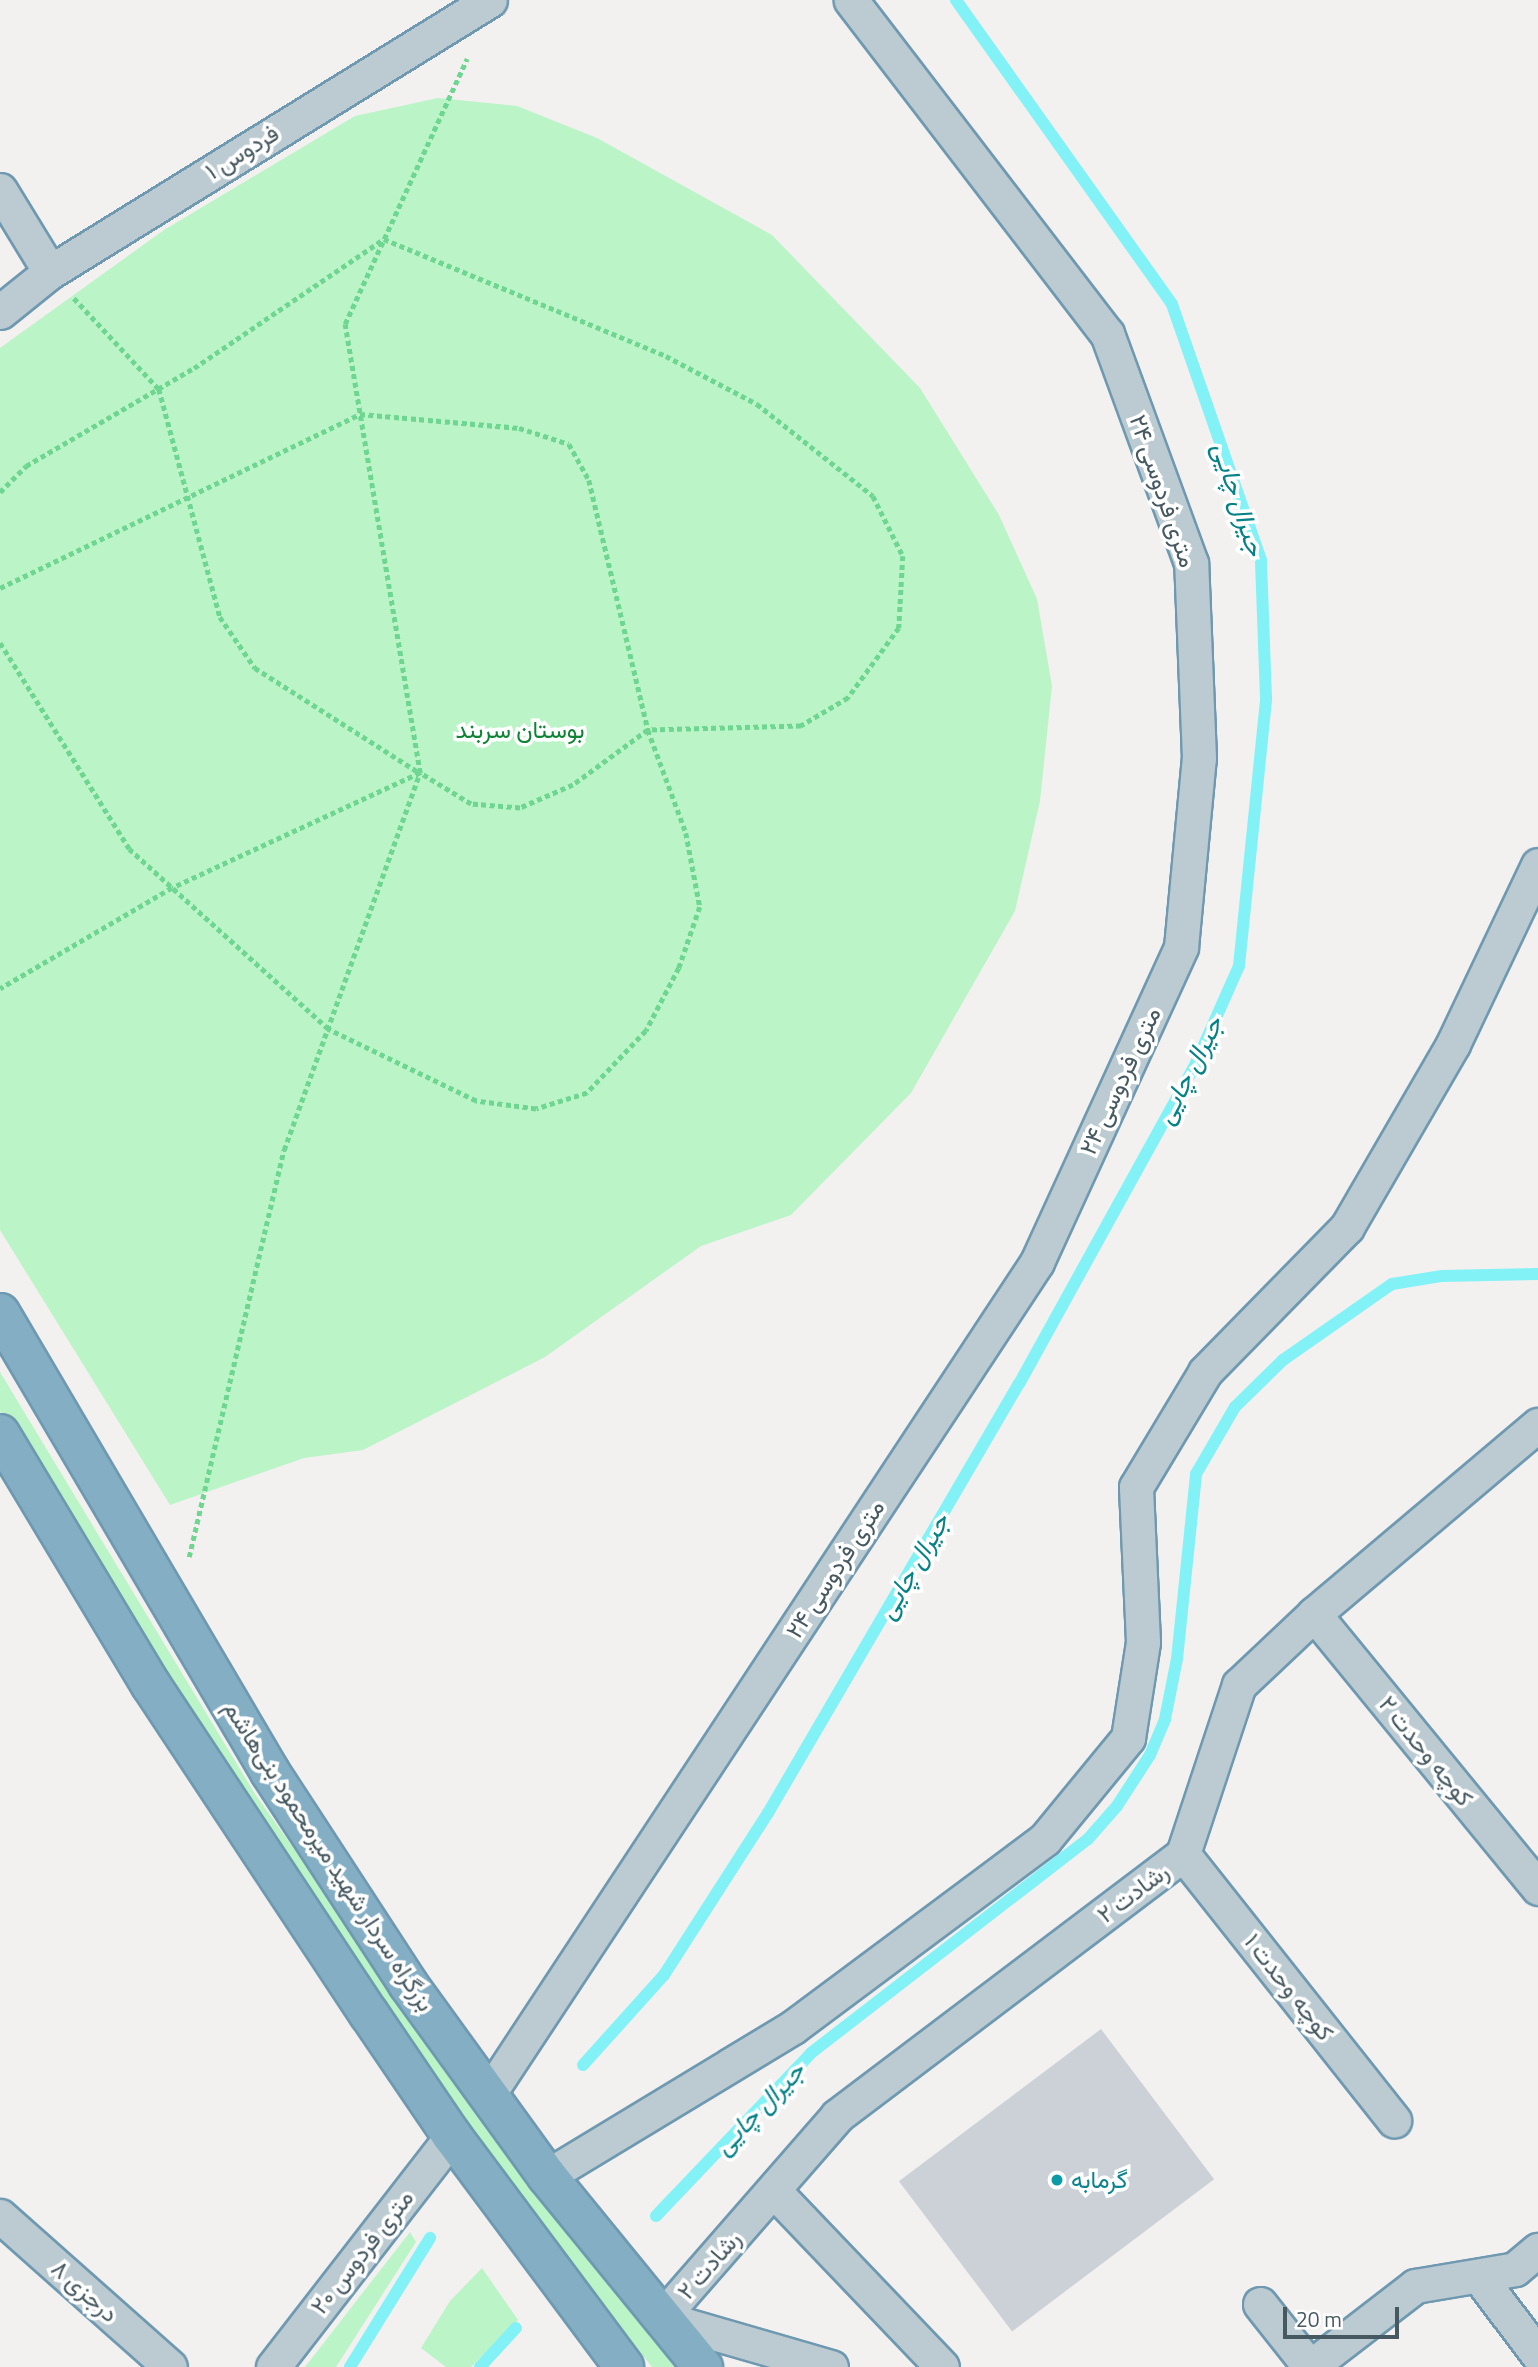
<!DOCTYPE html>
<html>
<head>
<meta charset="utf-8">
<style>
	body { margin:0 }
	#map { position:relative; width:1538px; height:2367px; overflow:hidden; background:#f3f0f0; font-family:"Titillium Web",Vazirmatn,sans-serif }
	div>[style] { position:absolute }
	.green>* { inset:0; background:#baf4c7 }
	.stream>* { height:12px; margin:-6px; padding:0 6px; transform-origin:6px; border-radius:6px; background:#83f2f6 }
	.building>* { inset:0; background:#cbd1d6; transform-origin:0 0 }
	.path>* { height:4.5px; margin-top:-2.25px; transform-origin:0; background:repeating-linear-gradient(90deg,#6ed691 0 5px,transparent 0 8.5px) }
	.roads { filter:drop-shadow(2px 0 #6e99b0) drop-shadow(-2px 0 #6e99b0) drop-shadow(0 2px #6e99b0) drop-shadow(0 -2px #6e99b0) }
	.street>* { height:33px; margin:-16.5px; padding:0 16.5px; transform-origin:16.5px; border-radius:16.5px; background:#bccbd1 }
	.highway>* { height:38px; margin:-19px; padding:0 19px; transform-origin:19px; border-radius:19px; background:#83aec4 }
	.dots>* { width:19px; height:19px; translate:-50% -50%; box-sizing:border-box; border:4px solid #fff; border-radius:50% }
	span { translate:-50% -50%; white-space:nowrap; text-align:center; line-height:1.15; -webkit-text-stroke:7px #fff; paint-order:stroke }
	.street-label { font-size:24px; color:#465860 }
	.park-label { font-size:24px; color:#0d8434 }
	.culture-label { font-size:24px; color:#0d838f }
	.left { translate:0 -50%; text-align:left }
	.water-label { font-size:26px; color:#058286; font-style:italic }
	.scale { position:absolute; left:1283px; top:2307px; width:116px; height:32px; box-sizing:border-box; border:4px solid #465860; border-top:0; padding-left:9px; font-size:21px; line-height:24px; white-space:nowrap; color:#465860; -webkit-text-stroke:5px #fff; paint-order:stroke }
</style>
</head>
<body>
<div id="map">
	<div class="green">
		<div style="clip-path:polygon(438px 98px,517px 106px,597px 138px,772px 235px,920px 388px,999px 515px,1037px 599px,1052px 686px,1040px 801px,1015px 911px,911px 1093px,791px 1215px,701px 1246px,545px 1357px,363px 1450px,304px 1458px,170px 1505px,0 1230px,0 348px,164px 230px,355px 116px)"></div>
		<div style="clip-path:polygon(0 1372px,255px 1794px,560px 2223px,680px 2367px,652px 2367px,458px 2121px,46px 1495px,0 1411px)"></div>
		<div style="clip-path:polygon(410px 2232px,416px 2242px,336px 2367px,305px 2367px)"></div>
		<div style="clip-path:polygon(482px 2268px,518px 2320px,471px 2367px,446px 2367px,421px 2348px,450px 2301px)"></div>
	</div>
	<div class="stream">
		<div style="left:583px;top:2065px;width:121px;rotate:-48deg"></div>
		<div style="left:664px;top:1975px;width:193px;rotate:-57.3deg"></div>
		<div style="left:768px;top:1813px;width:497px;rotate:-59.7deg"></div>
		<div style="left:1019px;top:1384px;width:367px;rotate:-61.1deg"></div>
		<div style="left:1196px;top:1063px;width:106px;rotate:-66.1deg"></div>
		<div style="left:1239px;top:966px;width:269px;rotate:-84.2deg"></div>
		<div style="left:1266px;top:698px;width:138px;rotate:-92.1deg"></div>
		<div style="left:1261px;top:560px;width:271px;rotate:-109.2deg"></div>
		<div style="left:1172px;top:304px;width:373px;rotate:-125.4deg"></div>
		<div style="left:656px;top:2216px;width:225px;rotate:-46.4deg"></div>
		<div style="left:811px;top:2053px;width:350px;rotate:-37.7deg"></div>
		<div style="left:1088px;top:1839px;width:44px;rotate:-48.7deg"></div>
		<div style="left:1117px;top:1806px;width:61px;rotate:-57.1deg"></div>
		<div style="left:1150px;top:1755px;width:39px;rotate:-67deg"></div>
		<div style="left:1165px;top:1719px;width:61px;rotate:-78.7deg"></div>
		<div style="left:1177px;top:1659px;width:186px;rotate:-84.1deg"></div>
		<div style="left:1196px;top:1474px;width:78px;rotate:-59.8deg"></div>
		<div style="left:1235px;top:1407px;width:67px;rotate:-44.4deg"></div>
		<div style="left:1283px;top:1360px;width:133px;rotate:-34.9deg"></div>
		<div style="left:1392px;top:1284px;width:51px;rotate:-9.1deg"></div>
		<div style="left:1442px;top:1276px;width:96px;rotate:-1.2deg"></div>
		<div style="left:350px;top:2367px;width:152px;rotate:-58.2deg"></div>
		<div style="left:480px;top:2367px;width:53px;rotate:-47.3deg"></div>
	</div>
	<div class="building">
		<div style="left:1101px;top:2029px;width:188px;height:253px;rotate:53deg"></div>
	</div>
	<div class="path">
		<div style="left:74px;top:298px;width:125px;rotate:47deg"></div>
		<div style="left:159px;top:389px;width:236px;rotate:75deg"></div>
		<div style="left:220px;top:617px;width:62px;rotate:55.5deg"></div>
		<div style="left:255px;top:668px;width:196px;rotate:32.5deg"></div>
		<div style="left:0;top:492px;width:37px;rotate:-45deg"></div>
		<div style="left:26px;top:466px;width:194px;rotate:-30.3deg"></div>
		<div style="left:194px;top:368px;width:230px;rotate:-34.2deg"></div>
		<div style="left:384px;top:239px;width:305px;rotate:22.5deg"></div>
		<div style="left:666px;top:356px;width:103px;rotate:27.8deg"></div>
		<div style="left:757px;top:404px;width:148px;rotate:38.4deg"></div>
		<div style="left:873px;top:496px;width:67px;rotate:63.4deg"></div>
		<div style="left:903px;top:556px;width:72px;rotate:93.2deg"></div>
		<div style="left:899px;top:628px;width:87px;rotate:126.1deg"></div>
		<div style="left:848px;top:698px;width:55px;rotate:149.2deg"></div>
		<div style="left:801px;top:726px;width:153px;rotate:178.5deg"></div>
		<div style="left:648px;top:730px;width:93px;rotate:143.7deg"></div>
		<div style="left:573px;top:785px;width:58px;rotate:156.5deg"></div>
		<div style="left:520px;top:808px;width:49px;rotate:-175.3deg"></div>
		<div style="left:471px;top:804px;width:60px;rotate:-148.7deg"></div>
		<div style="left:420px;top:773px;width:273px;rotate:155.1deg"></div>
		<div style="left:172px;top:888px;width:199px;rotate:149.6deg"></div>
		<div style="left:0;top:588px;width:400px;rotate:-25.8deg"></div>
		<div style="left:360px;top:414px;width:160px;rotate:5deg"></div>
		<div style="left:519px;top:428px;width:52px;rotate:17.7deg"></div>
		<div style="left:569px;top:444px;width:41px;rotate:60.9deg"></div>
		<div style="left:589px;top:480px;width:257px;rotate:76.7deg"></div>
		<div style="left:648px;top:730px;width:110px;rotate:69.7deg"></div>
		<div style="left:686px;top:833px;width:75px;rotate:79.3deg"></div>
		<div style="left:700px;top:907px;width:65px;rotate:109deg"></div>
		<div style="left:679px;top:968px;width:71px;rotate:117.6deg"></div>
		<div style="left:646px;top:1031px;width:86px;rotate:133.6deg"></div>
		<div style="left:587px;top:1093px;width:53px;rotate:162.6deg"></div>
		<div style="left:536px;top:1109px;width:61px;rotate:-172.4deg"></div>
		<div style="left:476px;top:1101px;width:165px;rotate:-154.1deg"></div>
		<div style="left:328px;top:1029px;width:268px;rotate:-137.9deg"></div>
		<div style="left:129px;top:849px;width:243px;rotate:-122.1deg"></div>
		<div style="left:189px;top:1557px;width:418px;rotate:-76.9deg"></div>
		<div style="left:284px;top:1150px;width:401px;rotate:-70.2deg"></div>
		<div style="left:420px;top:773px;width:455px;rotate:-99.5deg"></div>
		<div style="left:345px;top:324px;width:292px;rotate:-65.3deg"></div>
	</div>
	<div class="roads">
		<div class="street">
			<div style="left:0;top:190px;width:96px;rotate:58.6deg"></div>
			<div style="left:0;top:312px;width:64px;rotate:-38.7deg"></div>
			<div style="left:50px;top:272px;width:517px;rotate:-31.72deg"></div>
			<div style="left:1314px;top:1614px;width:354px;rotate:50.7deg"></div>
			<div style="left:1183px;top:1854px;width:340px;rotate:51.6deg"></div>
			<div style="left:488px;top:2095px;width:998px;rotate:-56.61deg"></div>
			<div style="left:1037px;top:1262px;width:346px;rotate:-65.4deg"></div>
			<div style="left:1181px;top:947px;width:190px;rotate:-84.6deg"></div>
			<div style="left:1199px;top:758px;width:195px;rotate:-92.3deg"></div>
			<div style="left:1191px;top:563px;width:244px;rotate:-110.1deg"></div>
			<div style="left:1107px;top:334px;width:421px;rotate:-127.5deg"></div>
			<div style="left:547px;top:2176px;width:288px;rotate:-31.2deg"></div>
			<div style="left:793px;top:2027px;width:314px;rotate:-36.7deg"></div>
			<div style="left:1045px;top:1839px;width:131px;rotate:-50.6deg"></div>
			<div style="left:1128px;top:1738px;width:97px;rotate:-81.1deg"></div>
			<div style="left:1143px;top:1642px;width:155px;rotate:-92.6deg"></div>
			<div style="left:1136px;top:1487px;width:134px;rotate:-59deg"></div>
			<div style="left:1205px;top:1372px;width:203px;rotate:-45.6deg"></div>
			<div style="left:1347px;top:1227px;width:211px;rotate:-59.9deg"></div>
			<div style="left:1453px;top:1044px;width:198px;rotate:-64.6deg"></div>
			<div style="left:774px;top:2191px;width:243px;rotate:46.3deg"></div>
			<div style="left:0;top:2216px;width:227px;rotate:41.6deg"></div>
			<div style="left:1480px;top:2278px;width:96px;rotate:53deg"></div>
			<div style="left:1260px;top:2304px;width:80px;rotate:51.6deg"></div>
			<div style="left:1310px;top:2367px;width:133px;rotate:-37.6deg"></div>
			<div style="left:1415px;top:2286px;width:101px;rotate:-9.6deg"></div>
			<div style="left:1515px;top:2269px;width:30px;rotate:-40deg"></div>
			<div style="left:273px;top:2367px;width:292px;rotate:-52.2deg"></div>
			<div style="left:831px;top:2367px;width:177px;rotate:-163.9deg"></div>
			<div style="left:661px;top:2318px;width:268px;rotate:-48.9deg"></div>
			<div style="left:837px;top:2116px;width:434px;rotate:-37.1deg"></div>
			<div style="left:1183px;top:1854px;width:178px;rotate:-71.7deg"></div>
			<div style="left:1239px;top:1685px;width:103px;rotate:-43.4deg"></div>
			<div style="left:1314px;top:1614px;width:293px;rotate:-40.2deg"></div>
		</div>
		<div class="highway">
			<div style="left:0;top:1313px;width:533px;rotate:59.53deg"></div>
			<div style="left:270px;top:1772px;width:253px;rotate:56.9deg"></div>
			<div style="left:408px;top:1984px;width:237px;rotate:54.1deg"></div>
			<div style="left:547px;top:2176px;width:247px;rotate:50.8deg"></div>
			<div style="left:0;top:1434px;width:293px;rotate:59deg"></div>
			<div style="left:151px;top:1685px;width:395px;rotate:56.5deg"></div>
			<div style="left:369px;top:2014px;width:148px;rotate:55.8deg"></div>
			<div style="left:452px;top:2136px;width:288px;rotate:53.3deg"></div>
		</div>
	</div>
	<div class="dots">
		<div style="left:1057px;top:2180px;background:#0f9aa8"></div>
	</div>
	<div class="street-label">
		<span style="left:242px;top:152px;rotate:-32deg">فردوس ۱</span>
		<span style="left:1163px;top:491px;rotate:71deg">۲۴ متری فردوسی</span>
		<span style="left:1120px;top:1081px;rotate:-65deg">۲۴ متری فردوسی</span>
		<span style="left:835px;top:1569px;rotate:-57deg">۲۴ متری فردوسی</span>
		<span style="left:1426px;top:1751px;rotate:51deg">کوچه وحدت ۲</span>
		<span style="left:329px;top:1856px;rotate:57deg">بزرگراه سردار شهید میرمحمود بنی‌هاشم</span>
		<span style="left:1133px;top:1893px;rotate:-37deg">رشادت ۲</span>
		<span style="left:1289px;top:1987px;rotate:52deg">کوچه وحدت ۱</span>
		<span style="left:362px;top:2252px;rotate:-52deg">۲۰ متری فردوس</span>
		<span style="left:709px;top:2265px;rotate:-49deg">رشادت ۲</span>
		<span style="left:85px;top:2291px;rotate:42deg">درجزی ۸</span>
	</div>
	<div class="park-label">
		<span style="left:520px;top:730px">بوستان سربند</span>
	</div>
	<div class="culture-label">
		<span class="left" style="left:1071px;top:2180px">گرمابه</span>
	</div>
	<div class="water-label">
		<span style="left:1239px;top:499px;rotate:72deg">جیرال چایی</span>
		<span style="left:1189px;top:1070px;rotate:-63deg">جیرال چایی</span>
		<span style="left:913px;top:1566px;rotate:-60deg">جیرال چایی</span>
		<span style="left:759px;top:2108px;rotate:-46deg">جیرال چایی</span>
	</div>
	<div class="scale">20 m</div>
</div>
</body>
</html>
